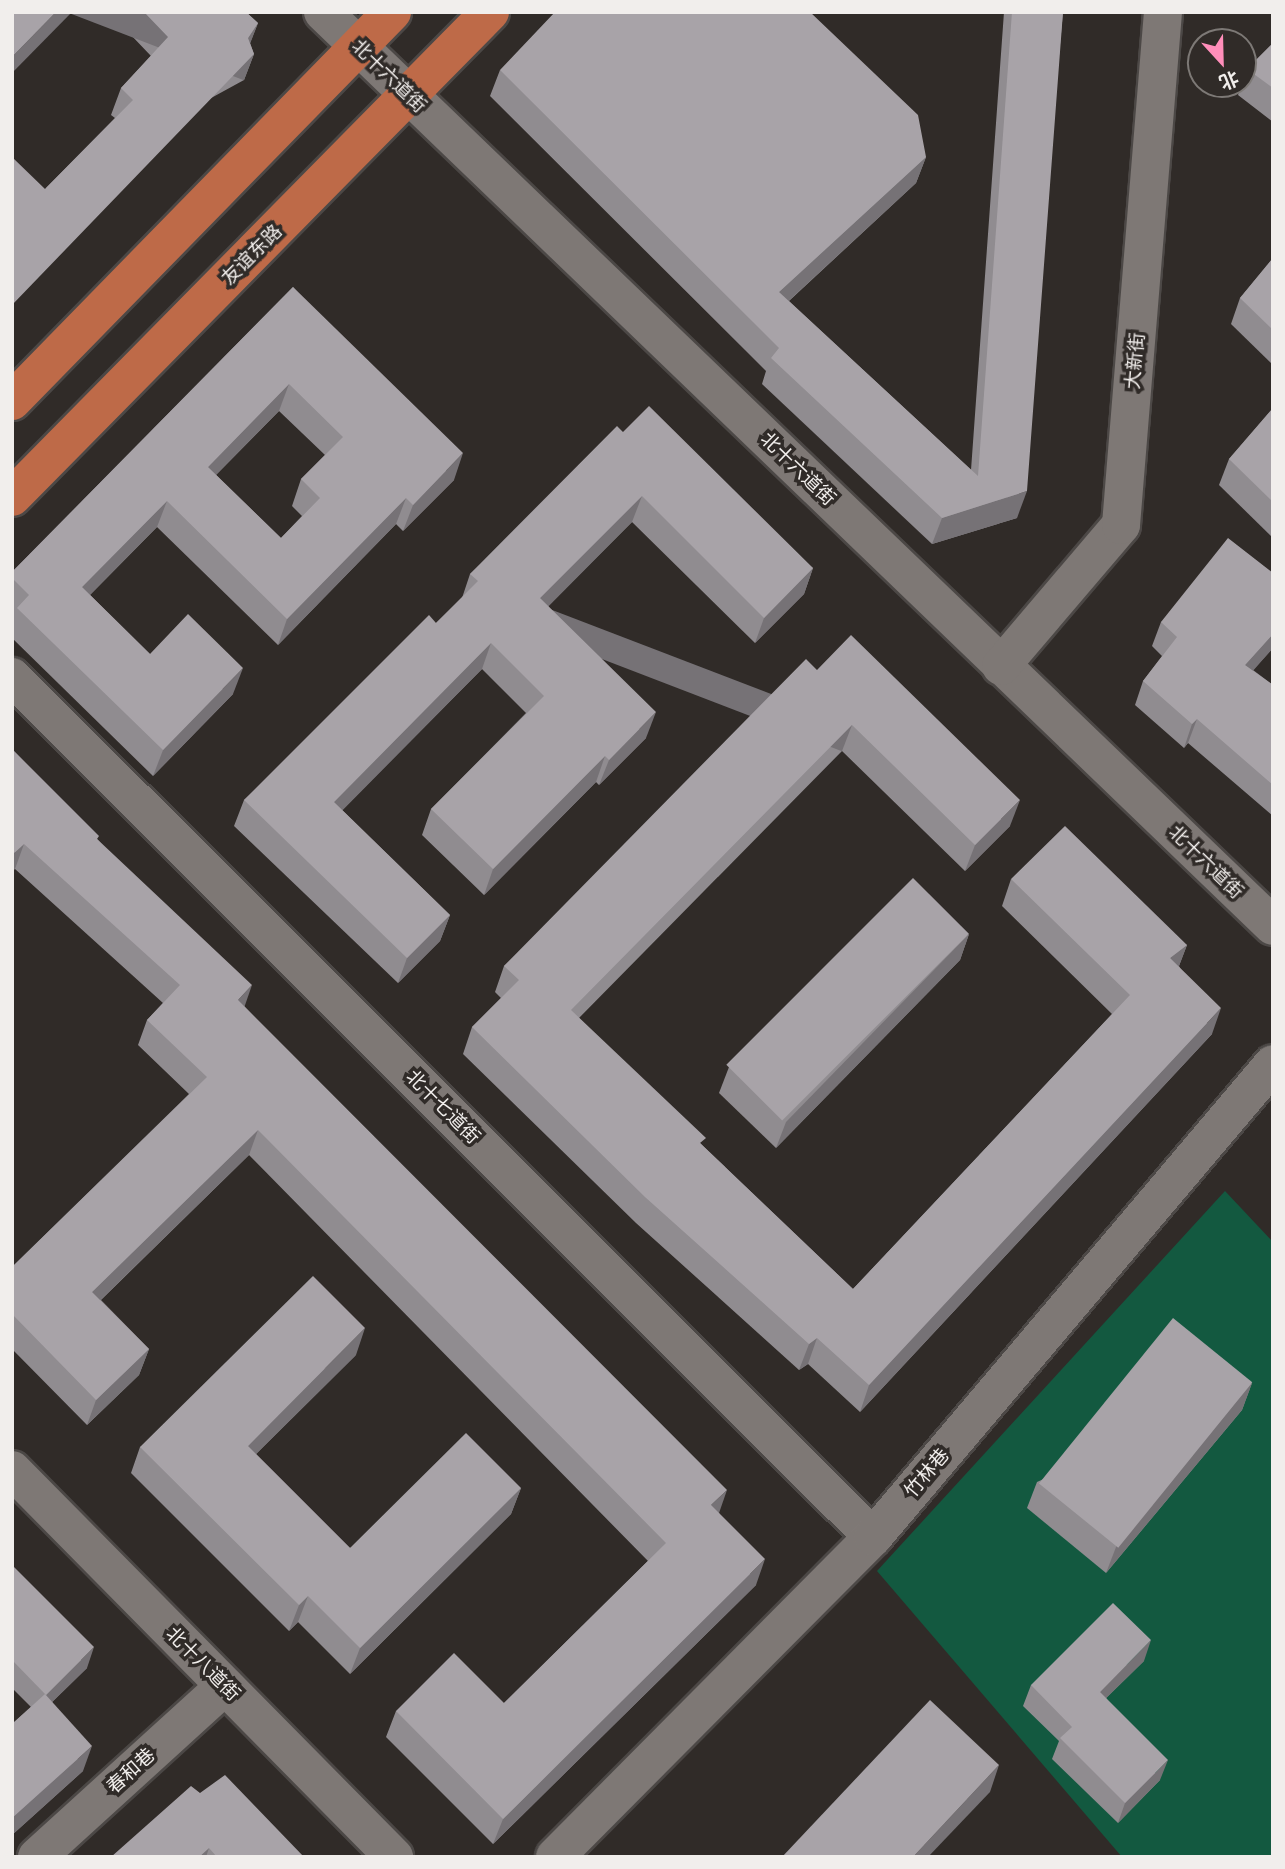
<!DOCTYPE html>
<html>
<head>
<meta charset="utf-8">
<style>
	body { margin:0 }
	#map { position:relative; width:1285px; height:1869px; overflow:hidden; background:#302b28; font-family:"Open Sans","Noto Sans SC",sans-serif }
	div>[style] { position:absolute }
	.green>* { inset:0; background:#135940 }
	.roads { filter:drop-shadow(2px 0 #4c4846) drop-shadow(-2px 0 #4c4846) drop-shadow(0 2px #4c4846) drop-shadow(0 -2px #4c4846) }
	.minor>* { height:38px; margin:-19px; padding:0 19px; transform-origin:19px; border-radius:19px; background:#7e7875 }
	.highway>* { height:38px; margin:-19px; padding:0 19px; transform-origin:19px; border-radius:19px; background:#be6a48 }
	.wall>* { inset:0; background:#908c90 }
	.shaded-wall>* { inset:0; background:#767276; transform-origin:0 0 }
	.building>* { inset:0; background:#a8a3a8; transform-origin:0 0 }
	span { translate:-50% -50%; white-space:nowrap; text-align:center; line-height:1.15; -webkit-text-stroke:7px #302b28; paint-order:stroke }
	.street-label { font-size:19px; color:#f1eeec }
	.frame { position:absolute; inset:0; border:14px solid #f1eeec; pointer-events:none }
	.north { position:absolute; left:1187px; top:28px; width:70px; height:70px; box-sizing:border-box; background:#302b28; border:2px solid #7d7976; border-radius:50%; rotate:158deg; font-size:19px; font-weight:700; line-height:28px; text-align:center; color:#f1eeec }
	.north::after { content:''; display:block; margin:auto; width:24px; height:32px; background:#ff8eba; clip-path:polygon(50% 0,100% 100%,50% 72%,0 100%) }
</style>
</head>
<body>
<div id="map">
	<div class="green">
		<div style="clip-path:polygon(1225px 1191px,1273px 1242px,1273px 1857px,1122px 1857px,877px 1571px)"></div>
	</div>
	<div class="roads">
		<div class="minor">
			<div style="left:323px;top:12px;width:1318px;rotate:43.89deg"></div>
			<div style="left:1001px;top:666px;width:185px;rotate:-49.6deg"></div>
			<div style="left:1121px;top:525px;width:515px;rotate:-85.32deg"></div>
			<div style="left:12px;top:677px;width:1217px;rotate:44.97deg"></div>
			<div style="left:12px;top:1470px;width:544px;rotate:45.37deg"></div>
			<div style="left:37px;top:1857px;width:254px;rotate:-42.3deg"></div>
			<div style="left:555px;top:1857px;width:451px;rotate:-45.2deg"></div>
			<div style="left:873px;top:1537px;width:619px;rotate:-49.78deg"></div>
		</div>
		<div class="highway">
			<div style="left:12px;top:401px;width:544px;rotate:-45.67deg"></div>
			<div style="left:12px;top:497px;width:681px;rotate:-45.42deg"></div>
		</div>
	</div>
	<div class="wall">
		<div style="clip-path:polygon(109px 12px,246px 12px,258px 23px,250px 43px,254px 54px,244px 80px,45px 189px,115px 118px,111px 115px,121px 88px,151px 56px)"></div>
		<div style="clip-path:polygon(1004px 12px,1063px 12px,1017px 518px,932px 544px,762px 384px,766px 371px,490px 96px,500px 70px,926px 157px,916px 183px,789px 301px,971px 470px)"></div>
		<div style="clip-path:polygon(1273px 43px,1273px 122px,1238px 95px,1242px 84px,1243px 84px,1243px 80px,1247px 69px)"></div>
		<div style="clip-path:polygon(1273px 258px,1273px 365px,1231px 324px,1240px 298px)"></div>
		<div style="clip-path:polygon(evenodd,293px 287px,454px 480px,403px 531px,396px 524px,278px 645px,157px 527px,90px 595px,150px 654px,233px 694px,153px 776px,12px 638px,12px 622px,14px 616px,12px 614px,12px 572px,293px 287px,279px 411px,325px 455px,301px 479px,292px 506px,302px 516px,281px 538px,216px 475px,279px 411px)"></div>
		<div style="clip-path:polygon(1273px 408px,1273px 538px,1219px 485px,1229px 459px)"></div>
		<div style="clip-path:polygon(623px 432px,813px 568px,804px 594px,755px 643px,632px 522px,548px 606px,646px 738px,599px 785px,596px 782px,484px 895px,422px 835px,431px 809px,526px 713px,482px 669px,342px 810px,450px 915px,440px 941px,398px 983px,234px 826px,244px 800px,436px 623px,462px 598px,470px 574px)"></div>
		<div style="clip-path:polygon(1273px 573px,1273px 648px,1253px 670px,1273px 685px,1273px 816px,1188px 743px,1184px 748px,1135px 705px,1143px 681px,1162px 656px,1152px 646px,1161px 622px)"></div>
		<div style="clip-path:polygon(817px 670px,1010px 826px,965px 871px,842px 751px,579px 1018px,703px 1146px,853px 1289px,1112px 1014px,1002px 906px,1011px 879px,1187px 945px,1179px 966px,1212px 1034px,860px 1412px,808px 1364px,799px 1370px,636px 1223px,463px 1054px,472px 1027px,501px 998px,495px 992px,504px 966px)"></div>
		<div style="clip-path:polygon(12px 749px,98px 840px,244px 1006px,719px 1513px,756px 1585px,493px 1844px,386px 1737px,396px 1711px,504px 1703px,648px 1561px,249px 1155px,101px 1300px,149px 1349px,139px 1375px,87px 1425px,12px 1349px,12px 1267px,189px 1094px,138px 1045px,147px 1020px,163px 1003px,15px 869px)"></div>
		<div style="clip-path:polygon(969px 934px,960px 960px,776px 1148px,719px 1093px,729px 1067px)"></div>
		<div style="clip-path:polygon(356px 1355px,256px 1454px,350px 1548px,521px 1488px,511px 1514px,350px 1674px,298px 1622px,289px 1631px,131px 1473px,140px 1447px)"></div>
		<div style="clip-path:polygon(1252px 1383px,1242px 1410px,1106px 1573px,1027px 1508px,1037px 1482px)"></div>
		<div style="clip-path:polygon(12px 1565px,87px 1668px,52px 1702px,83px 1771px,12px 1835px,12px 1724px,31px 1707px,12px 1688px)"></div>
		<div style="clip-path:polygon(1144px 1661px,1106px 1698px,1160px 1780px,1118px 1823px,1052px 1759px,1059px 1741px,1023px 1706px,1031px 1685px)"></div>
		<div style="clip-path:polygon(200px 1793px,304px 1857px,111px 1857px)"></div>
	</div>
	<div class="shaded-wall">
		<div style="clip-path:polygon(56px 12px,72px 12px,12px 73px,12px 57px)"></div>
		<div style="clip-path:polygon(258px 23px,248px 49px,248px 38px)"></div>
		<div style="left:254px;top:54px;width:28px;height:349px;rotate:111deg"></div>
		<div style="clip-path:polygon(926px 157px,916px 183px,770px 318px,779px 292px)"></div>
		<div style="clip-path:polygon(289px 384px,279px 411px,198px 493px,208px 467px)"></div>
		<div style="clip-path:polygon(463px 453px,454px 480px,403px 531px,413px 505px)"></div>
		<div style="clip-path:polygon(1027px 491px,1017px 518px,932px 544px,942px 518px)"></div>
		<div style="clip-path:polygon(642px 496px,632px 522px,531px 624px,540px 598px)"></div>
		<div style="clip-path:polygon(406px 498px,396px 524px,278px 645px,287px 619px)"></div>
		<div style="clip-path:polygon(167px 501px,157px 527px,72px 613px,82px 587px)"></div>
		<div style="clip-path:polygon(813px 568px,804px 594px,755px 643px,764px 618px)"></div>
		<div style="clip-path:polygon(1273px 634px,1273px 648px,1237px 689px,1245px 665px)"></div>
		<div style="clip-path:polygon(491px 643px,482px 669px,325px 828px,334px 802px)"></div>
		<div style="clip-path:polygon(243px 668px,233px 694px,153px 776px,163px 750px)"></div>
		<div style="clip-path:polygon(656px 712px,646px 738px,599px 785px,609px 760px)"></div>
		<div style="clip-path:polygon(1197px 719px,1188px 743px,1184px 748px,1192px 724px)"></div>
		<div style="left:852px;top:725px;width:28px;height:400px;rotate:111deg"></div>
		<div style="clip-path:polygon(605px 756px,596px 782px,484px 895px,493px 869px)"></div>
		<div style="clip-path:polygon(1020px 800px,1010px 826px,965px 871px,975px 845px)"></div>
		<div style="clip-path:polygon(24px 844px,15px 869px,12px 872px,12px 855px)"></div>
		<div style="clip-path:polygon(450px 915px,440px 941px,398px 983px,407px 958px)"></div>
		<div style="clip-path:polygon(969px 934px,960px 960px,776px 1148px,786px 1122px)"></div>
		<div style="clip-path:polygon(1187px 945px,1177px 971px,1170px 958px)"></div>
		<div style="clip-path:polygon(252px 985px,243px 1011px,238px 1000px)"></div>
		<div style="clip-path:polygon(1221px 1008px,1212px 1034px,860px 1412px,869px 1385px)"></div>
		<div style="clip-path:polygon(258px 1130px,249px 1155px,83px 1317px,92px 1292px)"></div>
		<div style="clip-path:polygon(365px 1328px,356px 1355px,238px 1472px,248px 1446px)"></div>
		<div style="clip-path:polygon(817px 1338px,808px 1364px,799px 1370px,809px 1344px)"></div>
		<div style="clip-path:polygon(149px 1349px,139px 1375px,87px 1425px,96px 1400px)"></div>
		<div style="clip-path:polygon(1252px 1383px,1242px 1410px,1106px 1573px,1116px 1547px)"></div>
		<div style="clip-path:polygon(521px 1488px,511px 1514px,350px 1674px,360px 1648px)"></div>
		<div style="clip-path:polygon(727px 1490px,718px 1516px,711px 1505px)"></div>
		<div style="clip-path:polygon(765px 1559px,756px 1585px,493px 1844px,503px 1819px)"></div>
		<div style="clip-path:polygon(308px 1596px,298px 1622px,289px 1631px,299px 1605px)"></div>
		<div style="clip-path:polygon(1151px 1640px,1144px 1661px,1092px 1712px,1100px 1692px)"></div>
		<div style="clip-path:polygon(94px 1647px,87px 1668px,39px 1715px,46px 1695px)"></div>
		<div style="clip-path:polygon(92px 1746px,83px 1771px,12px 1835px,12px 1818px)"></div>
		<div style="clip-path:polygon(1168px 1760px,1160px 1780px,1118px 1823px,1125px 1803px)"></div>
		<div style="clip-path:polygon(999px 1765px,990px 1792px,928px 1857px,913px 1857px)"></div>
		<div style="clip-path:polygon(209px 1848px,206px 1857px,199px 1857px)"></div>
	</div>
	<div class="building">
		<div style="clip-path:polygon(12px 12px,56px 12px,12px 57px)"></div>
		<div style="clip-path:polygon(144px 12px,246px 12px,258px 23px,248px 38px,254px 54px,12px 305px,12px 157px,45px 189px,133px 100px,121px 88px,168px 37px)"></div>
		<div style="clip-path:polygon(555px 12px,810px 12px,918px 115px,926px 157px,779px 292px,978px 476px,1012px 12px,1063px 12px,1027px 491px,942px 518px,771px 358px,779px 348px,500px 70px)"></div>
		<div style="clip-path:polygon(1273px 43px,1273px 88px,1247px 69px)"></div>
		<div style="clip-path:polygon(1273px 258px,1273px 330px,1240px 298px)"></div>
		<div style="clip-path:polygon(evenodd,293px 287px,463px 453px,413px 505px,406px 498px,287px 619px,167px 501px,82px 587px,150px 654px,188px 614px,243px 668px,163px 750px,17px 608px,29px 595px,12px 578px,12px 572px,293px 287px,289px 384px,343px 437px,301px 479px,320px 498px,281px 538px,208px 467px,289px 384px)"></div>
		<div style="clip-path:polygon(649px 406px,813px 568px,764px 618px,642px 496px,540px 598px,656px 712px,609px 760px,605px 756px,493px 869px,431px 809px,544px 696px,491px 643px,334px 802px,450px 915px,407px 958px,244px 800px,429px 615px,436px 623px,478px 581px,470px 574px,617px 426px,623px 432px)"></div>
		<div style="clip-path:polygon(1273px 408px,1273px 502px,1229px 459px)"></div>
		<div style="clip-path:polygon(1228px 538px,1273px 573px,1273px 634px,1245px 665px,1273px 685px,1273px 785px,1197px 719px,1192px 724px,1143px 681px,1177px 637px,1161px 622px)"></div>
		<div style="clip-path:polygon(851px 635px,1020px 800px,975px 845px,852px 725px,571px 1010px,706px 1138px,700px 1143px,853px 1289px,1130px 995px,1011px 879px,1065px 826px,1187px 945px,1170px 958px,1221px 1008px,869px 1385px,817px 1338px,809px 1344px,645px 1197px,472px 1027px,519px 980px,504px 966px,806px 659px,817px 670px)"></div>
		<div style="clip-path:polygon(12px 749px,99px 836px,97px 839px,252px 985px,238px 1000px,727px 1490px,711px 1505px,765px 1559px,503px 1819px,396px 1711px,454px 1653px,504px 1703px,666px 1543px,258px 1130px,92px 1292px,149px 1349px,96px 1400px,12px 1314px,12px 1267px,207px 1077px,147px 1020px,180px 985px,24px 844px,12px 855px)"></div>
		<div style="left:913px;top:878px;width:79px;height:264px;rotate:45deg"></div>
		<div style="clip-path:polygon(313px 1276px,365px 1328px,248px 1446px,350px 1548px,466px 1433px,521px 1488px,360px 1648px,308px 1596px,299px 1605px,140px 1447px)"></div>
		<div style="left:1173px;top:1318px;width:102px;height:213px;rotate:39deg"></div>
		<div style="clip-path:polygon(12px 1565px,94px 1647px,46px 1695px,12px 1660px)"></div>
		<div style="clip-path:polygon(1113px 1603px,1151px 1640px,1100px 1692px,1168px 1760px,1125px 1803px,1060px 1738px,1072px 1727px,1031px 1685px)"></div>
		<div style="clip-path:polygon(45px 1694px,92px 1746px,12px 1818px,12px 1724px)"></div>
		<div style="clip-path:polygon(930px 1700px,999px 1765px,913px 1857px,782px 1857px)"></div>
		<div style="clip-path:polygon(225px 1775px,304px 1857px,217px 1857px,209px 1848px,199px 1857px,111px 1857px,191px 1786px,200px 1793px)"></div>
	</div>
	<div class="street-label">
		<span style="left:389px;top:76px;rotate:44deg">北十六道街</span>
		<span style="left:252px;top:255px;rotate:-45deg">友谊东路</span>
		<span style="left:1135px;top:361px;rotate:-85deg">大新街</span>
		<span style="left:798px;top:469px;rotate:44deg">北十六道街</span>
		<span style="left:1206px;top:862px;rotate:44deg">北十六道街</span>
		<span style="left:443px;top:1107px;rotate:45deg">北十七道街</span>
		<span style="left:927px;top:1473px;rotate:-50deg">竹林巷</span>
		<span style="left:203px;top:1664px;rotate:45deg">北十八道街</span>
		<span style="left:131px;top:1771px;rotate:-42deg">春和巷</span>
	</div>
	<div class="frame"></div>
	<div class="north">北</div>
</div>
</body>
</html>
